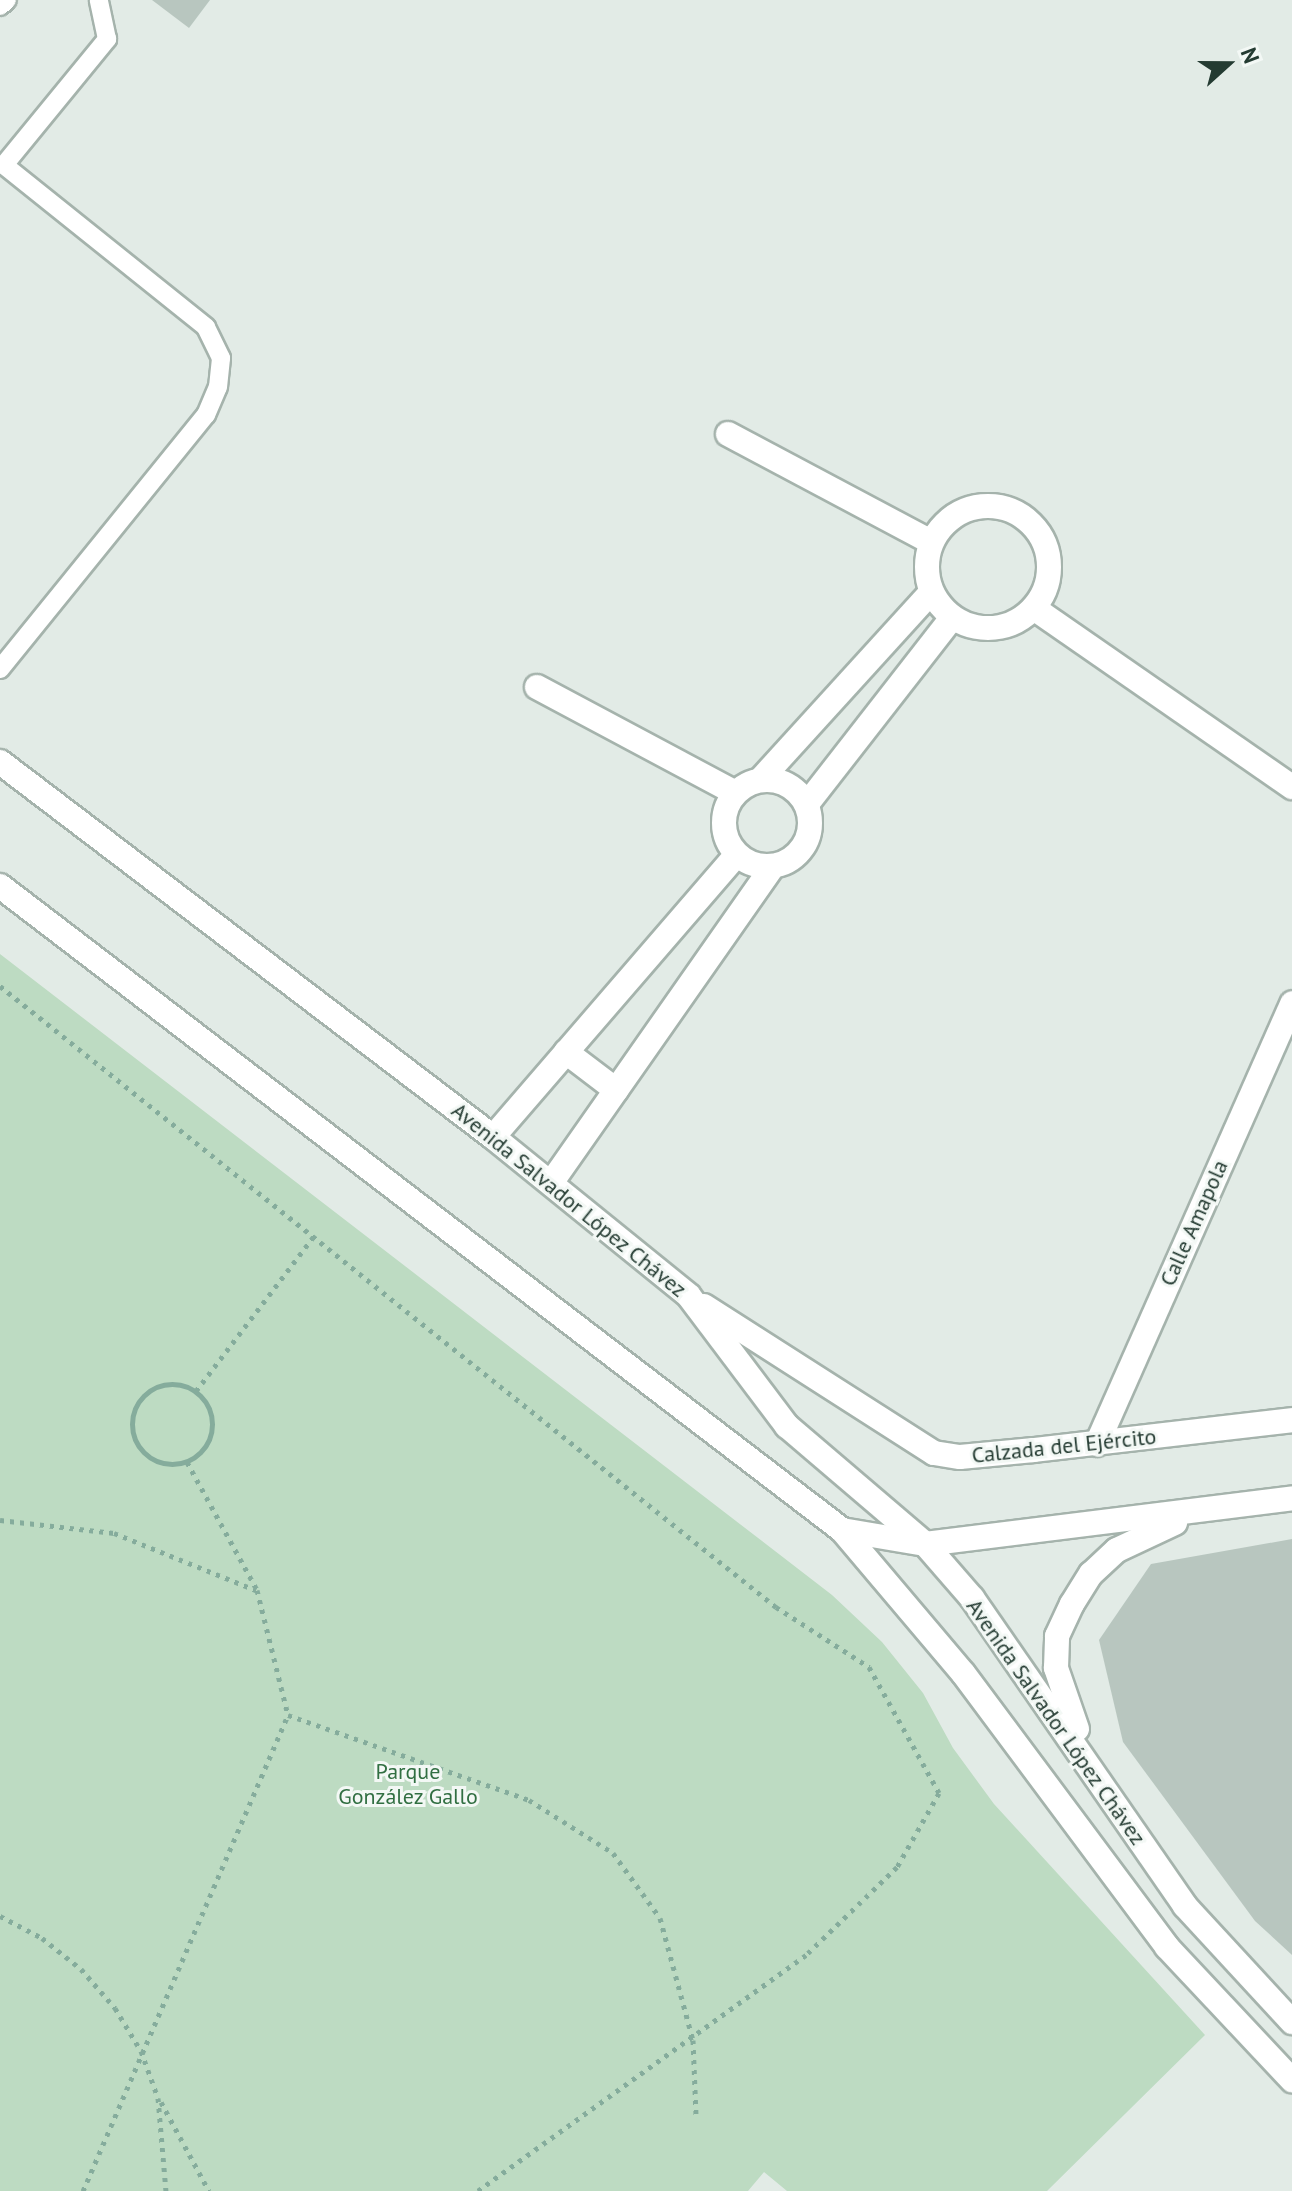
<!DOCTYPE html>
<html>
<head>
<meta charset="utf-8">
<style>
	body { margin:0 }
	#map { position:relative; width:1292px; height:2191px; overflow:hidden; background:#e2ebe6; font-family:"PT Sans",sans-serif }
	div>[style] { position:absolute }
	.green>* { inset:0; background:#bddbc2 }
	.building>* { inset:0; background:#b8c6bf }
	.path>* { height:5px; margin-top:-2.5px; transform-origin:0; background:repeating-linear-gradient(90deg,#85ac9c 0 4px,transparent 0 10px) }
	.path>.ring { margin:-2.5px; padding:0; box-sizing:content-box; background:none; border:5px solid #85ac9c; border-radius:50% }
	.roads { filter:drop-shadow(2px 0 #a5b3ac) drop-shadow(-2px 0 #a5b3ac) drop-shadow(0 2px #a5b3ac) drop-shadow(0 -2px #a5b3ac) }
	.lane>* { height:18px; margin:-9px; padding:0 9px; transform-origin:9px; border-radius:9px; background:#fff }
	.street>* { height:24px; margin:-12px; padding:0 12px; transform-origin:12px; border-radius:12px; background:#fff }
	.street>.ring { margin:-12px; padding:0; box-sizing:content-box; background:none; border:24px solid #fff; border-radius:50% }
	.secondary>* { height:24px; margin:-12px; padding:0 12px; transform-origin:12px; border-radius:12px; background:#fff }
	span { translate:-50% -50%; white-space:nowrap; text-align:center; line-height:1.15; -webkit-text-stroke:6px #f3f8f5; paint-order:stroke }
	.street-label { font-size:22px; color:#243b32 }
	.park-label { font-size:22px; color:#316f42 }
	.north { position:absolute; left:1188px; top:24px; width:80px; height:80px; -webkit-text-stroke:6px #f3f8f5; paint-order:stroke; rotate:69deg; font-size:22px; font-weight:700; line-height:32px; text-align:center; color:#243b32 }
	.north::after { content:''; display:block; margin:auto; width:28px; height:36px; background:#243b32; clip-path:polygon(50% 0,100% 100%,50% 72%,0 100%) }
</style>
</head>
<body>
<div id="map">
	<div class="green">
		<div style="clip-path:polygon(0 954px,832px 1595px,882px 1642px,923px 1693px,953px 1748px,994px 1804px,1205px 2035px,1047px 2191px,787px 2191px,764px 2172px,748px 2191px,0 2191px)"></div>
	</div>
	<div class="building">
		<div style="clip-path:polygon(152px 0,210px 0,189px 28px)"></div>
		<div style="clip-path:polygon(1292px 1539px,1292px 1955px,1255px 1921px,1123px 1742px,1099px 1640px,1151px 1564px)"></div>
	</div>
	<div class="path">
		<div style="left:0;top:986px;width:994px;rotate:38.67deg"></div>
		<div style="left:776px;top:1607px;width:111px;rotate:32.8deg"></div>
		<div style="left:869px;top:1667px;width:144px;rotate:60.9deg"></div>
		<div style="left:939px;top:1793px;width:85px;rotate:119.6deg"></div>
		<div style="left:897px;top:1867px;width:127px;rotate:136deg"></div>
		<div style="left:806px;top:1955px;width:404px;rotate:144.3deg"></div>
		<div class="ring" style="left:132px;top:1384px;width:75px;height:75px"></div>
		<div style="left:196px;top:1391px;width:196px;rotate:-52.7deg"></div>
		<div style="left:187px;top:1462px;width:146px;rotate:61.3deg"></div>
		<div style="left:257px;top:1590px;width:129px;rotate:76.1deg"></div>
		<div style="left:288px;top:1715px;width:256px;rotate:19.4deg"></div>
		<div style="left:529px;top:1800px;width:99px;rotate:32.2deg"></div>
		<div style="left:613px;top:1853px;width:80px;rotate:54.1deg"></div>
		<div style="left:660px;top:1918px;width:126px;rotate:74.9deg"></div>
		<div style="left:693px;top:2040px;width:75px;rotate:87.7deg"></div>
		<div style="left:0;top:1520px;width:115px;rotate:6.5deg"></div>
		<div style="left:114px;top:1533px;width:153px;rotate:21.9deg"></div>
		<div style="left:0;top:1916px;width:47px;rotate:27.6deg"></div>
		<div style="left:42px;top:1938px;width:50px;rotate:38.5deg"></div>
		<div style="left:81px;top:1969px;width:52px;rotate:48.9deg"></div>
		<div style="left:115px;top:2008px;width:50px;rotate:58.8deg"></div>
		<div style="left:141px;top:2051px;width:50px;rotate:70.1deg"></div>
		<div style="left:158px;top:2098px;width:93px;rotate:85.1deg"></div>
		<div style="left:161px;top:2102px;width:101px;rotate:61.7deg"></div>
		<div style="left:83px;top:2191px;width:518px;rotate:-66.7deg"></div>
	</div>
	<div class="roads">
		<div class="lane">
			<div style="left:0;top:6px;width:9px;rotate:-41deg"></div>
			<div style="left:0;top:669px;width:327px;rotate:-51deg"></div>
			<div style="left:206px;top:415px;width:30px;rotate:-67deg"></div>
			<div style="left:218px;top:387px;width:29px;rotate:-84deg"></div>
			<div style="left:221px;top:358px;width:34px;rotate:-116deg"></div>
			<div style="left:206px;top:327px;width:259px;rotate:-141.3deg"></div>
			<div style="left:4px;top:165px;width:163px;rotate:-50.7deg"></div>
			<div style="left:107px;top:39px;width:40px;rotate:-102deg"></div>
		</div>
		<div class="street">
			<div style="left:728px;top:434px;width:230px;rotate:28deg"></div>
			<div class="ring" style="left:927px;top:506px;width:98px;height:98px"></div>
			<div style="left:1035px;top:609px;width:313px;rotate:34.7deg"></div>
			<div style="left:537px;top:687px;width:223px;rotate:28.1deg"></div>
			<div style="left:762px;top:778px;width:251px;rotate:-47.7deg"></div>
			<div class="ring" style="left:724px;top:780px;width:62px;height:62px"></div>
			<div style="left:807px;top:804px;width:236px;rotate:-52.1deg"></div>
			<div style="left:566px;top:1052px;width:63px;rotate:37.2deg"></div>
			<div style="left:493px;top:1137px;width:372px;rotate:-49.2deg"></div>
			<div style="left:551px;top:1183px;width:386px;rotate:-55deg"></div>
			<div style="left:1097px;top:1444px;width:482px;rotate:-66.1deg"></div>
		</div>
		<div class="secondary">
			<div style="left:0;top:762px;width:619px;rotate:37.26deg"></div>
			<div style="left:493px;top:1137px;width:252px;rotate:39deg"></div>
			<div style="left:689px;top:1296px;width:163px;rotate:53deg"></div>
			<div style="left:787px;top:1426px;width:182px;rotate:40.5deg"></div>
			<div style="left:925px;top:1544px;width:72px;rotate:49deg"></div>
			<div style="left:972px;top:1598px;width:374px;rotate:55.3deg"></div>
			<div style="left:1185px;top:1906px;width:158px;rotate:47.3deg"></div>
			<div style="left:0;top:886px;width:1060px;rotate:37.41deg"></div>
			<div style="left:842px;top:1530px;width:187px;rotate:49.8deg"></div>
			<div style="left:963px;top:1673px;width:342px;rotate:53.3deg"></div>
			<div style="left:1167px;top:1947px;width:183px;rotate:46.8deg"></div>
			<div style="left:704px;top:1306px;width:273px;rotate:32.6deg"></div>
			<div style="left:934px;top:1453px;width:26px;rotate:9deg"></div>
			<div style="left:960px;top:1457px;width:74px;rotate:-5.4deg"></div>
			<div style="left:1034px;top:1450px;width:260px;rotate:-6.6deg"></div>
			<div style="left:842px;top:1530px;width:84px;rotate:9.6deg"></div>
			<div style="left:925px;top:1544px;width:370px;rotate:-7.1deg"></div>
			<div style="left:1077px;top:1729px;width:65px;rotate:-109deg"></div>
			<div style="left:1056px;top:1668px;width:32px;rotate:-88deg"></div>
			<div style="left:1057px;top:1636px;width:35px;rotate:-65deg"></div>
			<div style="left:1072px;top:1604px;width:36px;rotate:-58deg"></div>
			<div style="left:1091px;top:1574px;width:35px;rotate:-43deg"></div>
			<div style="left:1117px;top:1550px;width:64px;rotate:-25deg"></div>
		</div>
	</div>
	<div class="street-label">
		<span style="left:569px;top:1200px;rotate:39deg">Avenida Salvador López Chávez</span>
		<span style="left:1194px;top:1223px;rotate:-66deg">Calle Amapola</span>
		<span style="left:1064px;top:1446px;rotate:-6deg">Calzada del Ejército</span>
		<span style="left:1056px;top:1722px;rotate:55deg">Avenida Salvador López Chávez</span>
	</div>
	<div class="park-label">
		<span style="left:408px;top:1784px">Parque<br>González Gallo</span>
	</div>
	<div class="north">N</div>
</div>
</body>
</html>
